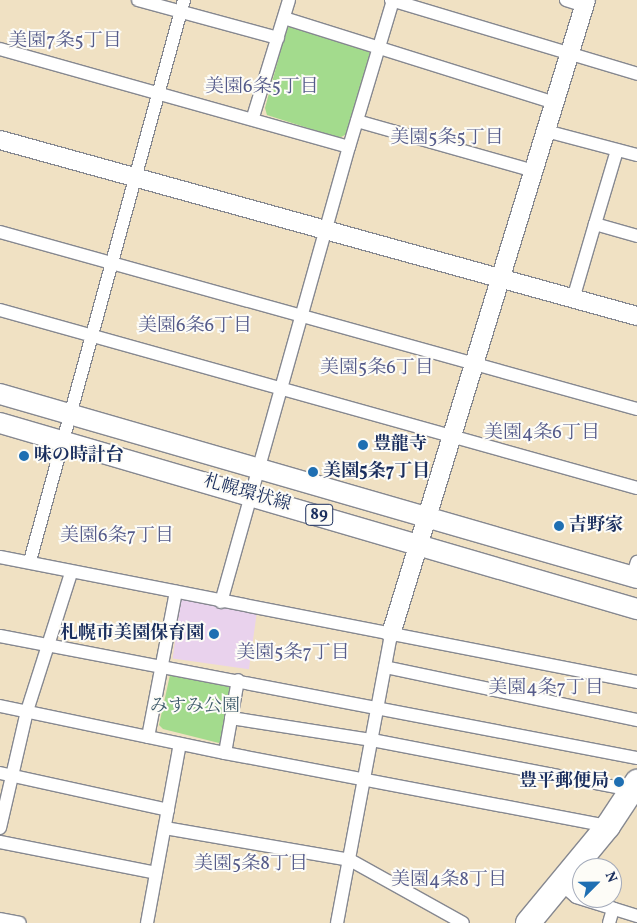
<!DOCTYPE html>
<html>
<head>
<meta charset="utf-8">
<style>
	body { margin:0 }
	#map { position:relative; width:637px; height:923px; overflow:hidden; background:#f0e1c3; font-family:Vollkorn,"Noto Serif JP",serif }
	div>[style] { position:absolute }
	.built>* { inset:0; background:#e9d2ed; transform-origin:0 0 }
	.green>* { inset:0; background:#a3db8d }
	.roads { filter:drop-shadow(1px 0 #868890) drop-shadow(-1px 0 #868890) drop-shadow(0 1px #868890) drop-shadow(0 -1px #868890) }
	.street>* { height:12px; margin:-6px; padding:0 6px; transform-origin:6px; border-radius:6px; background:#fff }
	.secondary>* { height:18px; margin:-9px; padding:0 9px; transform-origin:9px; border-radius:9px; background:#fff }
	.primary>* { height:20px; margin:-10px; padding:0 10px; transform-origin:10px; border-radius:10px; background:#fff }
	.highway>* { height:24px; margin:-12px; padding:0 12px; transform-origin:12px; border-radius:12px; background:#fff }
	.dots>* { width:14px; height:14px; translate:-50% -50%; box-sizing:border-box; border:2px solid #fdfcf7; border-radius:50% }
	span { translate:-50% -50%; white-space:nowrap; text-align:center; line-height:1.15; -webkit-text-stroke:4px #fdfcf7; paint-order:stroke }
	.shield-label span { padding:1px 4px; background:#fdfcf7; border:1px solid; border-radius:4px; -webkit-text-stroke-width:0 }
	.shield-label { font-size:16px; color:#1b2f5e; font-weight:700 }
	.poi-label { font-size:18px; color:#1b2f5e; font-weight:700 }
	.left { translate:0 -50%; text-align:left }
	.right { translate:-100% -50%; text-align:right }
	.street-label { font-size:18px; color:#1b2f5e }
	.park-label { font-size:18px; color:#3d5a6a }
	.neighbourhood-label { font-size:19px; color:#555b8a }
	.north { position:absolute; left:572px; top:858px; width:50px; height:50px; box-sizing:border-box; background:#fdfcf7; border:1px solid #a3aaba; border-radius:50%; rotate:67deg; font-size:14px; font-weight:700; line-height:20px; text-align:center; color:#1b2f5e }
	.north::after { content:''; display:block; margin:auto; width:18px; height:22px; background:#1f6fb2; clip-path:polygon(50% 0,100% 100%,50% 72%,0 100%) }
</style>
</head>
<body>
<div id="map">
	<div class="built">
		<div style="left:181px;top:599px;width:77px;height:60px;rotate:8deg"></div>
	</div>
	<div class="green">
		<div style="clip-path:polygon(293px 25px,367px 48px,370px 53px,347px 134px,339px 138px,267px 115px,265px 108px,287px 27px)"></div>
		<div style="clip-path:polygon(170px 675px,228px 684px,231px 691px,223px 738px,219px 743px,163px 729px,159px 725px)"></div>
	</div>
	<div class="roads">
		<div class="street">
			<div style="left:138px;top:0;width:145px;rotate:15.2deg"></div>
			<div style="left:391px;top:0;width:257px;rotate:16.7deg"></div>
			<div style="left:566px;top:0;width:19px;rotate:18deg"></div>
			<div style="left:284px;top:18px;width:284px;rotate:17.4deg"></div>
			<div style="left:0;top:49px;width:362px;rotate:15.7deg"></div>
			<div style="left:349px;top:147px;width:153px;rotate:-73.3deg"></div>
			<div style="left:253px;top:117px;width:122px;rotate:-72.9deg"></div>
			<div style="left:357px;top:121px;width:184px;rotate:15.8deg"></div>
			<div style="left:546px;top:131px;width:94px;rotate:14.8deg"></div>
			<div style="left:595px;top:224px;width:77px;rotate:-73.4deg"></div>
			<div style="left:0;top:232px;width:661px;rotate:15.53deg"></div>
			<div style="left:573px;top:299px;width:78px;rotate:-73.7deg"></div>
			<div style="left:595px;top:224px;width:44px;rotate:15.9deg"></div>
			<div style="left:0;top:310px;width:661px;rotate:15.61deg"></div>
			<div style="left:0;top:557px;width:649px;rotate:11.1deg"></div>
			<div style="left:30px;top:561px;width:582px;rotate:-74.65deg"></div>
			<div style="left:632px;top:577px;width:16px;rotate:-72deg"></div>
			<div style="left:221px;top:602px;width:473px;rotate:-74.3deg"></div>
			<div style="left:0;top:636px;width:649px;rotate:10.84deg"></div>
			<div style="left:385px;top:667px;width:258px;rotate:11.9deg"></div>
			<div style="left:0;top:706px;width:230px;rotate:11.8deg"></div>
			<div style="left:225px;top:753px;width:390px;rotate:10.8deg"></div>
			<div style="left:231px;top:718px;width:143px;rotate:8.9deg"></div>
			<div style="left:372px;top:740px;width:265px;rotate:10.9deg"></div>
			<div style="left:148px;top:737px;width:148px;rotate:-79.1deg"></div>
			<div style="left:225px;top:753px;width:74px;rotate:-79.9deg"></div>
			<div style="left:0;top:773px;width:172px;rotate:12.4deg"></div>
			<div style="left:0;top:828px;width:120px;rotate:-77deg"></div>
			<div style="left:27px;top:711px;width:145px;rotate:-72.3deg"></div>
			<div style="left:165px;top:828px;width:188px;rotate:9.8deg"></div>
			<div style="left:350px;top:860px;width:129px;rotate:29.1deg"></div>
			<div style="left:0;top:842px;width:159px;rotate:11.2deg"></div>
			<div style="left:560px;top:883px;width:21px;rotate:41deg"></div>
			<div style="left:576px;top:897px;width:64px;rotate:17.3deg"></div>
			<div style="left:0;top:919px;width:20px;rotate:11deg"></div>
			<div style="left:147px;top:923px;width:182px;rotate:-79.6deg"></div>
			<div style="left:337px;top:923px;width:294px;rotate:-79.4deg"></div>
			<div style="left:609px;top:923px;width:15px;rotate:-74deg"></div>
		</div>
		<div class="secondary">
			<div style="left:0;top:140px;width:661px;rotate:15.45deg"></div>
			<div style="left:391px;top:634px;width:663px;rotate:-72.9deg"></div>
		</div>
		<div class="primary">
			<div style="left:0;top:394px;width:663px;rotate:16.11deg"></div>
			<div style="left:0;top:423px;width:664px;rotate:16.28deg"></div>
		</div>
		<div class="highway">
			<div style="left:528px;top:923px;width:126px;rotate:-50.5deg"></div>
			<div style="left:608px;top:826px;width:53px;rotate:-56.6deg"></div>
		</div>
	</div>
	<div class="dots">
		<div style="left:363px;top:445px;background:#1f6fb2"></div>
		<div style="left:24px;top:456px;background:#1f6fb2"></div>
		<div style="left:313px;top:472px;background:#1f6fb2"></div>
		<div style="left:559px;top:526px;background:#1f6fb2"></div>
		<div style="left:214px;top:634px;background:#1f6fb2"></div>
		<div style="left:619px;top:782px;background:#1f6fb2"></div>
	</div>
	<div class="shield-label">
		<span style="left:319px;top:515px">89</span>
	</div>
	<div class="poi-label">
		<span class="left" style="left:373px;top:445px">豊龍寺</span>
		<span class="left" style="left:34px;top:456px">味の時計台</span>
		<span class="left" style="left:323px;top:472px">美園5条7丁目</span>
		<span class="left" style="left:569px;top:526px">吉野家</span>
		<span class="right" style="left:204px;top:634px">札幌市美園保育園</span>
		<span class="right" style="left:609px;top:782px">豊平郵便局</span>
	</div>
	<div class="street-label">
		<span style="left:247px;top:494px;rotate:16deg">札幌環状線</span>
	</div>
	<div class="park-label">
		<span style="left:195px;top:707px">みすみ公園</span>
	</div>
	<div class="neighbourhood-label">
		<span style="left:65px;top:42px">美園7条5丁目</span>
		<span style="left:262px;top:88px">美園6条5丁目</span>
		<span style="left:447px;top:139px">美園5条5丁目</span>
		<span style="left:195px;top:327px">美園6条6丁目</span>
		<span style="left:377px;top:369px">美園5条6丁目</span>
		<span style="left:542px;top:434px">美園4条6丁目</span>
		<span style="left:117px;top:537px">美園6条7丁目</span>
		<span style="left:293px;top:654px">美園5条7丁目</span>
		<span style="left:546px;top:689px">美園4条7丁目</span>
		<span style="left:251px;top:865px">美園5条8丁目</span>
		<span style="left:449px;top:881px">美園4条8丁目</span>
	</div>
	<div class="north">N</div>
</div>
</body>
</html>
